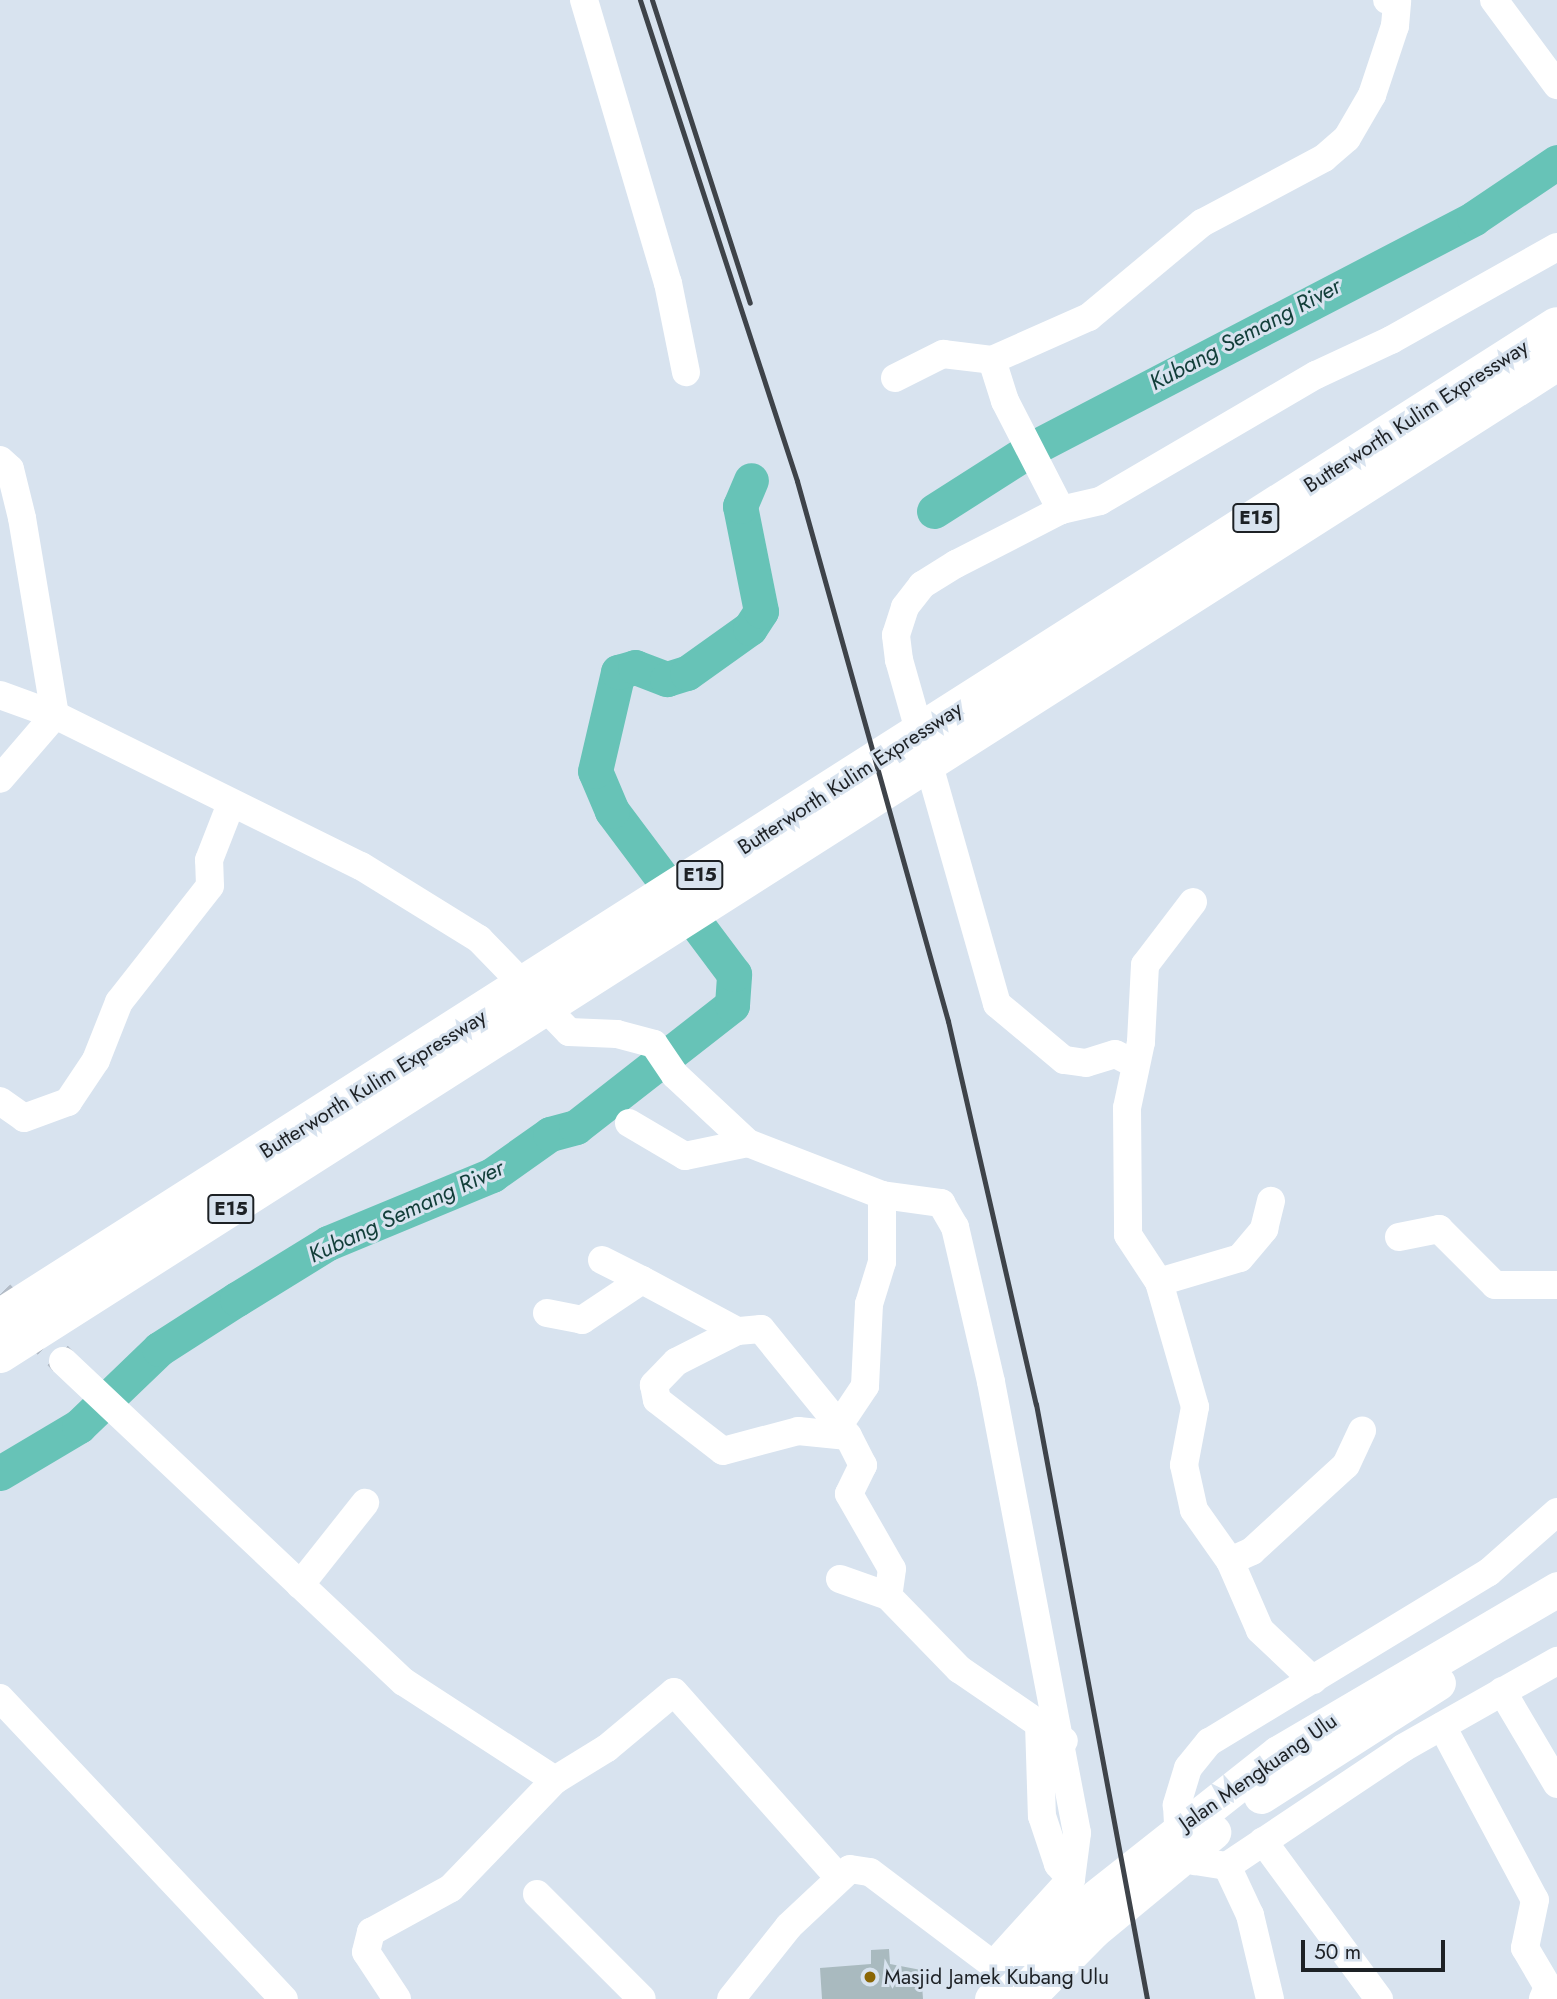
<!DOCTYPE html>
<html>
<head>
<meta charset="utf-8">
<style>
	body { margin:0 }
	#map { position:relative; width:1557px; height:1999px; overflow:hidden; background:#d8e3ef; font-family:Jost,sans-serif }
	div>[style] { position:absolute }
	.river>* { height:35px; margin:-17.5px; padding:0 17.5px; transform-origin:17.5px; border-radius:17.5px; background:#67c3b7 }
	.building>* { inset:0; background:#a9babf }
	.minor-tunnel>* { height:28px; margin-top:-14px; transform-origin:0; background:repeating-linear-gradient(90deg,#b3bcc7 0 28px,transparent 0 42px) }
	.minor>* { height:28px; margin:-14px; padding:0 14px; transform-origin:14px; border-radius:14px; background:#fff }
	.major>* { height:35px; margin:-17.5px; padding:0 17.5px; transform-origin:17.5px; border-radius:17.5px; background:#fff }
	.highway>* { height:38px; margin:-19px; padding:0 19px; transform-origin:19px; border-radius:19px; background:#fff }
	.rail>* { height:5px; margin:-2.5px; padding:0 2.5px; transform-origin:2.5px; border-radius:2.5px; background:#3e4349 }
	.dots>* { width:19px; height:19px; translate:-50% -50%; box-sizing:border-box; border:4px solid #d8e3ef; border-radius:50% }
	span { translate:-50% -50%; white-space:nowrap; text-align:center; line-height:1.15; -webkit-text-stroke:6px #d8e3ef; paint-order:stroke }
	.shield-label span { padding:2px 5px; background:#d8e3ef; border:2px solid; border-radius:5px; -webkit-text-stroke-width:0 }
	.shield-label { font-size:19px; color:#1d2125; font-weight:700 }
	.street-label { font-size:21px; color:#1d2125 }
	.poi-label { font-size:21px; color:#1d2125 }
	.left { translate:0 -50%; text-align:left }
	.water-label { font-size:23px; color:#123e39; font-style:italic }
	.scale { position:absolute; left:1301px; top:1940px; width:144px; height:32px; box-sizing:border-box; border:4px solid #1d2125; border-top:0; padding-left:9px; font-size:21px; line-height:24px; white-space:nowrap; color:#1d2125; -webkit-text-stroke:5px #d8e3ef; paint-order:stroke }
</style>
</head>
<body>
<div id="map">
	<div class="river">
		<div style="left:934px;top:511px;width:117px;rotate:-32.5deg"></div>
		<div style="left:1033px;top:448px;width:497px;rotate:-27.5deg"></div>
		<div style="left:1474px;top:218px;width:100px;rotate:-34deg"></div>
		<div style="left:0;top:1473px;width:92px;rotate:-30.7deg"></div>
		<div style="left:79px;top:1426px;width:111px;rotate:-43.9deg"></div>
		<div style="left:159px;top:1349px;width:93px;rotate:-32.7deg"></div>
		<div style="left:237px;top:1299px;width:107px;rotate:-31.6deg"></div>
		<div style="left:328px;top:1243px;width:178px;rotate:-22.5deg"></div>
		<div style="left:492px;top:1175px;width:71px;rotate:-35.3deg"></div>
		<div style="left:550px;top:1134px;width:27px;rotate:-15deg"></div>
		<div style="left:576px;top:1127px;width:198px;rotate:-38deg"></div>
		<div style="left:732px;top:1005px;width:31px;rotate:-86deg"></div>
		<div style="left:734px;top:974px;width:204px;rotate:-126.8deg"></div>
		<div style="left:612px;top:811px;width:43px;rotate:-113deg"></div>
		<div style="left:595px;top:771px;width:102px;rotate:-76.9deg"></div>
		<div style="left:618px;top:672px;width:18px;rotate:-16deg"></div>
		<div style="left:635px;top:667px;width:34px;rotate:21deg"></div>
		<div style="left:667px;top:679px;width:21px;rotate:-17deg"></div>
		<div style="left:687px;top:673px;width:77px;rotate:-35.5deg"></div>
		<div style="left:750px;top:628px;width:20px;rotate:-57deg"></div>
		<div style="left:761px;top:611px;width:107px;rotate:-101.3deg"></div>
		<div style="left:740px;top:506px;width:28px;rotate:-67deg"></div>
	</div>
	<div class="building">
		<div style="clip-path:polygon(889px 1949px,890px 1964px,921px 1970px,923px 1999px,822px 1999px,820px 1968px,871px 1964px,871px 1950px)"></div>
	</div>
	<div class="minor-tunnel">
		<div style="left:0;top:1294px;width:92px;rotate:46.8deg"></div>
	</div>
	<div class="minor">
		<div style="left:584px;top:0;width:295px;rotate:73.5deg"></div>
		<div style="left:668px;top:283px;width:91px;rotate:78.6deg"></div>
		<div style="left:1494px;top:0;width:106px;rotate:53.5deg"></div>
		<div style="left:992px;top:360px;width:106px;rotate:-23.9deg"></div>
		<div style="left:1089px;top:317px;width:147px;rotate:-39.8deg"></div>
		<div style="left:1202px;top:223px;width:138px;rotate:-28deg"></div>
		<div style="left:1324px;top:158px;width:30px;rotate:-41deg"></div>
		<div style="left:1347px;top:138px;width:50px;rotate:-59.8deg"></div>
		<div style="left:1372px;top:95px;width:73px;rotate:-71.6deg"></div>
		<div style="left:1395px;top:26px;width:25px;rotate:-85deg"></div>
		<div style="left:1397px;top:1px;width:10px;rotate:-174deg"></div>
		<div style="left:895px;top:378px;width:54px;rotate:-26.6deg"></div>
		<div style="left:943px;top:354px;width:49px;rotate:7deg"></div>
		<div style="left:992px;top:360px;width:43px;rotate:72.4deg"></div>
		<div style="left:1005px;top:401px;width:123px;rotate:62.8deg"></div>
		<div style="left:0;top:460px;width:13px;rotate:42deg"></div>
		<div style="left:10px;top:469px;width:50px;rotate:76.2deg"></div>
		<div style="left:22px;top:518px;width:200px;rotate:80.5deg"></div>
		<div style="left:55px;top:715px;width:84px;rotate:130.7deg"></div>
		<div style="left:0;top:695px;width:59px;rotate:20deg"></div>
		<div style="left:55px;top:715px;width:341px;rotate:26.3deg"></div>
		<div style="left:361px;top:866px;width:139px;rotate:31.7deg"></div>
		<div style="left:479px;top:939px;width:129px;rotate:45.9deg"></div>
		<div style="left:569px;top:1032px;width:48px;rotate:2.4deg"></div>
		<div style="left:617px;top:1034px;width:38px;rotate:15deg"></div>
		<div style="left:654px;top:1044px;width:37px;rotate:56deg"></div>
		<div style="left:675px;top:1075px;width:100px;rotate:43deg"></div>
		<div style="left:748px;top:1143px;width:144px;rotate:21.2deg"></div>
		<div style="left:882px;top:1195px;width:60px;rotate:7.7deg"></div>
		<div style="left:941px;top:1203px;width:28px;rotate:60deg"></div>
		<div style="left:955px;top:1227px;width:159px;rotate:76.9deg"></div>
		<div style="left:991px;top:1382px;width:459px;rotate:79.2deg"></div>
		<div style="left:1077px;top:1833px;width:46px;rotate:97.4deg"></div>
		<div style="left:1071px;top:1879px;width:115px;rotate:132.2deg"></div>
		<div style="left:1193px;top:902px;width:79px;rotate:127.3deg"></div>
		<div style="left:1145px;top:965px;width:77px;rotate:93deg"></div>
		<div style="left:1141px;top:1042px;width:67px;rotate:102deg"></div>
		<div style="left:1127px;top:1108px;width:127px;rotate:89.5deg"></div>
		<div style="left:1128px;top:1235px;width:56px;rotate:56.6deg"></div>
		<div style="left:1159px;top:1282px;width:130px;rotate:73.9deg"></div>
		<div style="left:1195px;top:1407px;width:59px;rotate:100.7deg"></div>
		<div style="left:1184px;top:1465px;width:46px;rotate:77.5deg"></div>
		<div style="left:1194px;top:1510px;width:62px;rotate:54.8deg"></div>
		<div style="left:1230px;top:1561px;width:75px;rotate:66.5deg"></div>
		<div style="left:1260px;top:1630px;width:73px;rotate:43.3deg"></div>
		<div style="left:1135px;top:1064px;width:22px;rotate:-153deg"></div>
		<div style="left:1115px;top:1054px;width:30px;rotate:163deg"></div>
		<div style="left:1086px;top:1063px;width:22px;rotate:-172deg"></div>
		<div style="left:1064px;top:1060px;width:87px;rotate:-140.1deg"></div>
		<div style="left:997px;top:1004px;width:358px;rotate:-105.9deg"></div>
		<div style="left:899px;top:660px;width:25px;rotate:-97deg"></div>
		<div style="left:896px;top:635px;width:29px;rotate:-72deg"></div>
		<div style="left:905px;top:607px;width:28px;rotate:-52deg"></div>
		<div style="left:922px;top:585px;width:40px;rotate:-32deg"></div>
		<div style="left:956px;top:564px;width:118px;rotate:-27.2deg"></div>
		<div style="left:1061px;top:510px;width:40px;rotate:-13deg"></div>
		<div style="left:1100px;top:501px;width:250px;rotate:-30.3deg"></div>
		<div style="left:1316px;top:375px;width:83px;rotate:-25deg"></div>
		<div style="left:1391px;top:340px;width:190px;rotate:-29.3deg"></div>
		<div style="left:0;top:1101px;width:29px;rotate:35deg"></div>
		<div style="left:24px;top:1118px;width:47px;rotate:-20deg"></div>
		<div style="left:68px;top:1102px;width:50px;rotate:-56.3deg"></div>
		<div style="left:96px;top:1060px;width:62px;rotate:-68.4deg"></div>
		<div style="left:119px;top:1002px;width:147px;rotate:-51.9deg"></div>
		<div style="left:210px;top:886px;width:26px;rotate:-92deg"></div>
		<div style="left:209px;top:860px;width:58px;rotate:-68.7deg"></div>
		<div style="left:629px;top:1123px;width:65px;rotate:30.5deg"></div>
		<div style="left:685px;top:1156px;width:64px;rotate:-11.7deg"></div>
		<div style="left:1399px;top:1237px;width:41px;rotate:-11.3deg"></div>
		<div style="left:1439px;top:1229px;width:79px;rotate:45deg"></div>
		<div style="left:1495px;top:1285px;width:62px"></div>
		<div style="left:602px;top:1260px;width:45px;rotate:26.6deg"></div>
		<div style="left:1159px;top:1282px;width:84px;rotate:-16.5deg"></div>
		<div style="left:1240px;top:1258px;width:38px;rotate:-50deg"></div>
		<div style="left:1264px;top:1229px;width:29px;rotate:-76deg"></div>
		<div style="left:547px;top:1313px;width:36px;rotate:11deg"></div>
		<div style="left:582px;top:1320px;width:72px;rotate:-33.7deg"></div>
		<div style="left:642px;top:1280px;width:108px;rotate:28.2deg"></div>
		<div style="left:63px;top:1361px;width:468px;rotate:43.3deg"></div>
		<div style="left:404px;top:1682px;width:180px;rotate:33deg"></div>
		<div style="left:839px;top:1425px;width:47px;rotate:-56.3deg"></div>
		<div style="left:865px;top:1386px;width:82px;rotate:-87.2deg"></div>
		<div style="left:869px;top:1304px;width:44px;rotate:-72.8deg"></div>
		<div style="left:882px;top:1262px;width:67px;rotate:-90deg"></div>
		<div style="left:848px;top:1436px;width:138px;rotate:-129.1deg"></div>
		<div style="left:761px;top:1329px;width:24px;rotate:175deg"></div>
		<div style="left:737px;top:1331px;width:68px;rotate:153.1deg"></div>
		<div style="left:676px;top:1362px;width:32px;rotate:134deg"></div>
		<div style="left:654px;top:1385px;width:15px;rotate:79deg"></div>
		<div style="left:657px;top:1400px;width:83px;rotate:37.7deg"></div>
		<div style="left:723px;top:1451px;width:78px;rotate:-14.9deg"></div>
		<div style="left:798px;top:1431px;width:50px;rotate:5.7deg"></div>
		<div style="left:848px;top:1436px;width:33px;rotate:63deg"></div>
		<div style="left:863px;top:1465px;width:32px;rotate:116deg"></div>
		<div style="left:849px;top:1494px;width:86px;rotate:60.2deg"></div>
		<div style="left:892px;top:1569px;width:27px;rotate:98deg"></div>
		<div style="left:1557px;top:1512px;width:91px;rotate:138.6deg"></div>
		<div style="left:1489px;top:1572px;width:328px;rotate:148.7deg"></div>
		<div style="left:1209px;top:1742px;width:33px;rotate:129deg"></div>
		<div style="left:1188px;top:1768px;width:39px;rotate:107deg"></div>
		<div style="left:1177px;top:1805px;width:36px;rotate:87deg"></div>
		<div style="left:1179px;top:1841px;width:26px;rotate:51deg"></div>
		<div style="left:1195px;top:1861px;width:32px;rotate:9deg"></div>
		<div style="left:1227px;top:1866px;width:212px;rotate:-33.8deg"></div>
		<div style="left:1403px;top:1748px;width:177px;rotate:-29.5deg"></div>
		<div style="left:1230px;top:1561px;width:24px;rotate:-24deg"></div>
		<div style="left:1252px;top:1551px;width:127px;rotate:-42.5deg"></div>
		<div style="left:1346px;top:1465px;width:38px;rotate:-65deg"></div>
		<div style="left:840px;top:1579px;width:51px;rotate:19.5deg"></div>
		<div style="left:888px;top:1596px;width:102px;rotate:45.8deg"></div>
		<div style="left:959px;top:1669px;width:127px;rotate:34.4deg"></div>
		<div style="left:300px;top:1585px;width:105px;rotate:-51.6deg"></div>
		<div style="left:1502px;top:1691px;width:108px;rotate:59.4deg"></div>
		<div style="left:0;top:1698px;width:414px;rotate:46.7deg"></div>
		<div style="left:1039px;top:1723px;width:93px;rotate:88.2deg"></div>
		<div style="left:1042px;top:1816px;width:51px;rotate:71.6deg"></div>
		<div style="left:1058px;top:1864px;width:20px;rotate:49deg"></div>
		<div style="left:1442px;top:1726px;width:197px;rotate:61.9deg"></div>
		<div style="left:1535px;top:1900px;width:49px;rotate:101.8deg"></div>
		<div style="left:1525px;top:1948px;width:45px;rotate:59.5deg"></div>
		<div style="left:1548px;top:1987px;width:13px;rotate:113deg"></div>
		<div style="left:1263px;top:1841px;width:196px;rotate:53.7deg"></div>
		<div style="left:1227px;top:1866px;width:54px;rotate:64.9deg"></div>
		<div style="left:1250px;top:1915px;width:86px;rotate:76.6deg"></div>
		<div style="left:537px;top:1894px;width:148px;rotate:45deg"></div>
		<div style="left:397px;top:1999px;width:56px;rotate:-123.4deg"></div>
		<div style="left:366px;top:1952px;width:21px;rotate:-76deg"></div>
		<div style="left:371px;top:1932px;width:91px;rotate:-28.8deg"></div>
		<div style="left:451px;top:1888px;width:150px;rotate:-46.1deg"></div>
		<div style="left:555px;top:1780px;width:61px;rotate:-31.6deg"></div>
		<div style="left:607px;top:1748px;width:87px;rotate:-39.9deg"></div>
		<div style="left:674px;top:1692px;width:247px;rotate:48.4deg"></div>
		<div style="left:731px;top:1999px;width:93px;rotate:-51.5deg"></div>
		<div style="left:789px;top:1926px;width:83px;rotate:-43.1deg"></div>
		<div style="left:850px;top:1869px;width:20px;rotate:9deg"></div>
		<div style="left:870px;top:1872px;width:173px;rotate:37deg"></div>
	</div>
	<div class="major">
		<div style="left:1261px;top:1796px;width:210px;rotate:-32.6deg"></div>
		<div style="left:992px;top:1999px;width:99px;rotate:-47.5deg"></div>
		<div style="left:1059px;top:1926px;width:279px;rotate:-38.3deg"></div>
		<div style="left:1278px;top:1753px;width:324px;rotate:-30.4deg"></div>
		<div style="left:1026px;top:1999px;width:95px;rotate:-45.4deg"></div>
		<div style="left:1093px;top:1931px;width:156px;rotate:-39.5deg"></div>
	</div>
	<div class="highway">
		<div style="left:0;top:1318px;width:1846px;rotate:-32.5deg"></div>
		<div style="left:0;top:1354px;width:1846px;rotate:-32.5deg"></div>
	</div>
	<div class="rail">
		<div style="left:640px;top:0;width:506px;rotate:71.92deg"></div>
		<div style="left:797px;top:481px;width:561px;rotate:74.38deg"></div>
		<div style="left:948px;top:1021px;width:393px;rotate:77.1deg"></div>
		<div style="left:1036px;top:1404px;width:605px;rotate:79.43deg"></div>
		<div style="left:652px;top:0;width:318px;rotate:72.1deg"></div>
	</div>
	<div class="dots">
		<div style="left:870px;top:1977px;background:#8b6706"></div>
	</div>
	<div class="shield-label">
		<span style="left:1256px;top:518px">E15</span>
		<span style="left:700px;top:875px">E15</span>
		<span style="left:231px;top:1209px">E15</span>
	</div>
	<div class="street-label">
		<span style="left:1416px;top:416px;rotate:-33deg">Butterworth Kulim Expressway</span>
		<span style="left:850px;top:778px;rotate:-33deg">Butterworth Kulim Expressway</span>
		<span style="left:373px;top:1084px;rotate:-32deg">Butterworth Kulim Expressway</span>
		<span style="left:1258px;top:1772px;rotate:-35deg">Jalan Mengkuang Ulu</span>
	</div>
	<div class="poi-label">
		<span class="left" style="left:884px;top:1977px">Masjid Jamek Kubang Ulu</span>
	</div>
	<div class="water-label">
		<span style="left:1245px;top:334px;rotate:-28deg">Kubang Semang River</span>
		<span style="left:406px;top:1211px;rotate:-25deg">Kubang Semang River</span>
	</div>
	<div class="scale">50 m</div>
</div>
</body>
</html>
